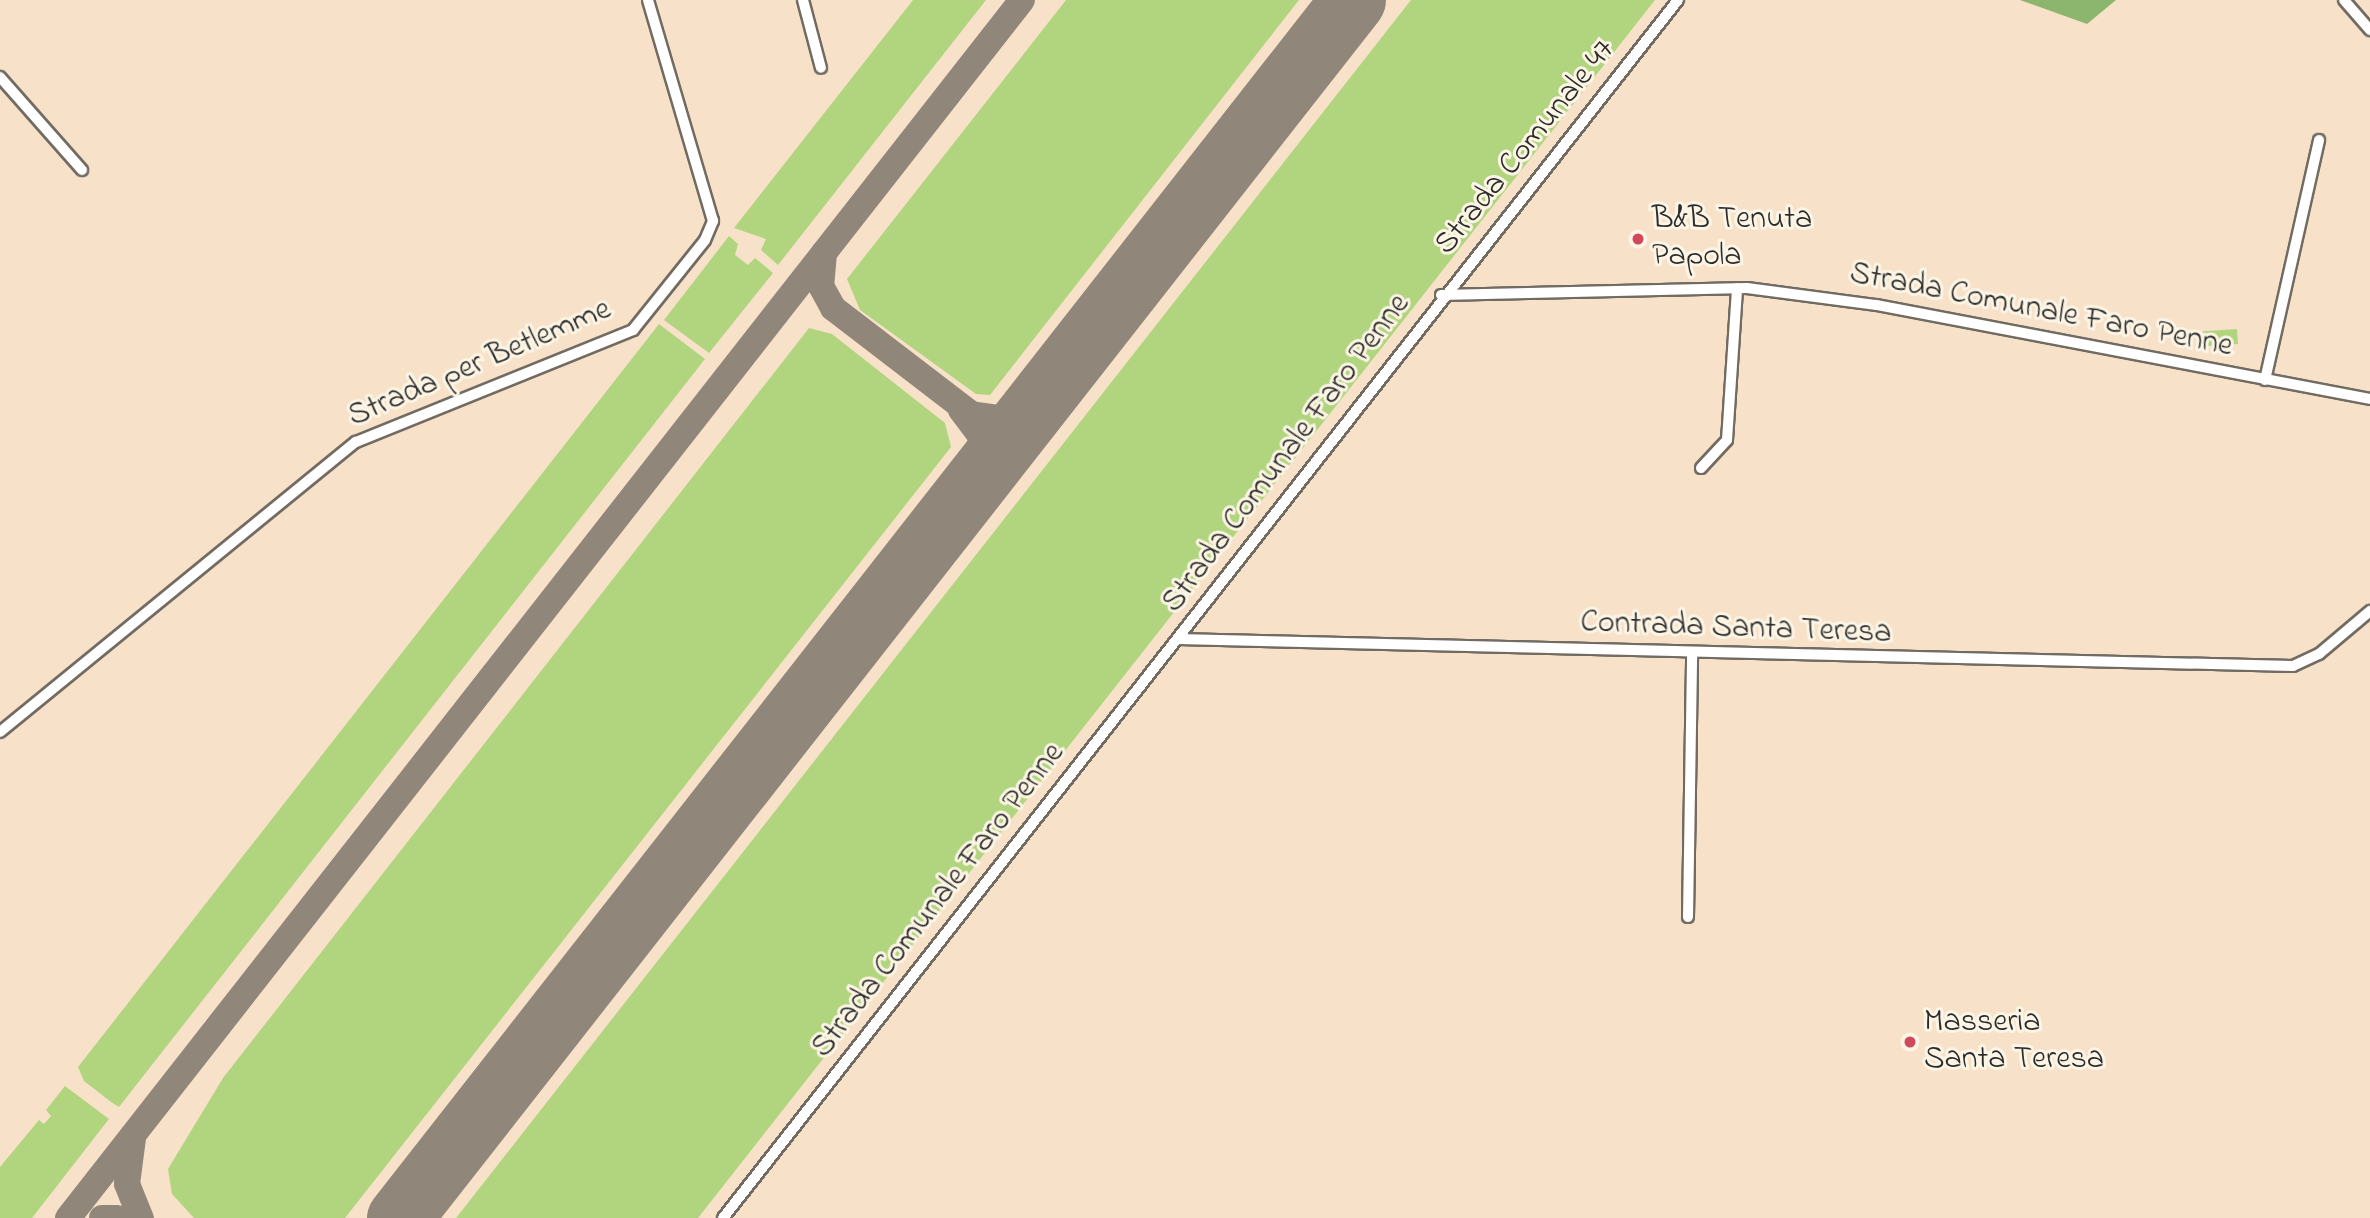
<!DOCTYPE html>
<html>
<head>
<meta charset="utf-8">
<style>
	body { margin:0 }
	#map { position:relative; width:2370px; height:1218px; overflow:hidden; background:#f7e2c9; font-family:"Indie Flower",sans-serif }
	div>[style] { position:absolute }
	.green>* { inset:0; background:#b1d57e; transform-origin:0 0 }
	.forest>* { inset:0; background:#8cb66d }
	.taxiway>* { height:26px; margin:-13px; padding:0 13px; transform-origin:13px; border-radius:13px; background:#91867a }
	.runway>* { height:65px; margin:-32.5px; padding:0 32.5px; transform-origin:32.5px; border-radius:32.5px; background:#91867a }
	.roads { filter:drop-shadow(2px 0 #726b62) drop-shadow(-2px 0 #726b62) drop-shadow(0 2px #726b62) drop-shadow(0 -2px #726b62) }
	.minor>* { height:10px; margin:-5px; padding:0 5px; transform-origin:5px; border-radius:5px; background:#fff }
	.dots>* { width:19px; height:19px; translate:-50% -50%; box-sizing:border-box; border:4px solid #fcf5e5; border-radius:50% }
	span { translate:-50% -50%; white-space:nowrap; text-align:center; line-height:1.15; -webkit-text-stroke:6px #fcf5e5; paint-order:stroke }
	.street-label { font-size:32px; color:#2b2b2b }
	.poi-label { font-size:32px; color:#2b2b2b }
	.left { translate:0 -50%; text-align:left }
</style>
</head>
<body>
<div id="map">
	<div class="green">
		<div style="clip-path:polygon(913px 0,986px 0,778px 265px,761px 250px,766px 239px,734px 228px)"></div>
		<div style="clip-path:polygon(1066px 0,1299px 0,990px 395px,976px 394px,860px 310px,847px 279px)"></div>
		<div style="clip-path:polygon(1411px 0,1655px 0,698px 1218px,456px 1218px)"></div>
		<div style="clip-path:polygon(729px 236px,738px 244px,735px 255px,748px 265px,755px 258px,773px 273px,709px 353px,664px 320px)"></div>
		<div style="clip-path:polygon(659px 324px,705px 359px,119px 1107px,111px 1102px,84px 1081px,78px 1067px)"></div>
		<div style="clip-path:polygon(809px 328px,832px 334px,945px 423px,951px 447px,345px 1218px,194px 1218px,172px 1194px,168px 1169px,223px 1078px)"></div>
		<div style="left:2237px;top:329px;width:15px;height:34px;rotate:86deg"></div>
		<div style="clip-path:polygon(65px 1086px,109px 1119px,32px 1218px,0 1218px,0 1167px,39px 1120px,44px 1124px,51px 1116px,46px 1110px)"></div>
	</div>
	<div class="forest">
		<div style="clip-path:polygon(2020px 0,2116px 0,2087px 24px)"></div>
	</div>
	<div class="taxiway">
		<div style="left:824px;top:253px;width:33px;rotate:95deg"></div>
		<div style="left:821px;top:286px;width:25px;rotate:61deg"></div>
		<div style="left:833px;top:308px;width:174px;rotate:37.5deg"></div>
		<div style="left:971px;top:414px;width:36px;rotate:8deg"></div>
		<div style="left:1007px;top:419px;width:47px;rotate:-35.4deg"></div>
		<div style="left:961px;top:410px;width:35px;rotate:53deg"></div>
		<div style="left:982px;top:438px;width:62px;rotate:107deg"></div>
		<div style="left:133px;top:1138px;width:46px;rotate:97.4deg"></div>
		<div style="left:127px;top:1184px;width:37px;rotate:68deg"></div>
		<div style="left:68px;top:1218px;width:1547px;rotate:-51.93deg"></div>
		<div style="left:102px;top:1218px;width:15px"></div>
	</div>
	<div class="runway">
		<div style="left:399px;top:1218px;width:1547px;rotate:-51.93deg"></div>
	</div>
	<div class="roads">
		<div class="minor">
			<div style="left:803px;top:0;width:70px;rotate:75.2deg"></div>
			<div style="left:2344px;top:0;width:40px;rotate:49deg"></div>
			<div style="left:0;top:77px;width:124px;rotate:48.6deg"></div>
			<div style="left:1441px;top:295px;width:306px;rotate:-1.3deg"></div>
			<div style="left:1747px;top:288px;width:131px;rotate:7.5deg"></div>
			<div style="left:1877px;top:305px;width:502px;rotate:10.79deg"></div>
			<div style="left:2265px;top:380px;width:246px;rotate:-77.3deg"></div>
			<div style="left:1701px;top:468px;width:38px;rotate:-47deg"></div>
			<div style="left:1727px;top:440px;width:152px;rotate:-86.2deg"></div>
			<div style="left:1178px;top:639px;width:1115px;rotate:1.39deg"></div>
			<div style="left:2293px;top:666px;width:29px;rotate:-25deg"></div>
			<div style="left:2319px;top:654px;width:67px;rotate:-40.1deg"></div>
			<div style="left:0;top:732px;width:459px;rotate:-39.2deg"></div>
			<div style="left:356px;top:442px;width:299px;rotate:-22deg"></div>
			<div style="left:633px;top:330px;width:115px;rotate:-51.3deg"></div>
			<div style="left:705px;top:240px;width:21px;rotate:-67deg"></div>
			<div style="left:713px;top:221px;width:230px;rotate:-106.4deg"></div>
			<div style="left:1688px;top:917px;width:262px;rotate:-89.1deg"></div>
			<div style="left:723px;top:1218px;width:1548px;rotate:-51.9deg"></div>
		</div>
	</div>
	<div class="dots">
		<div style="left:1638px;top:239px;background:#d1495b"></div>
		<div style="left:1910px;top:1042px;background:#d1495b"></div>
	</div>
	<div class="street-label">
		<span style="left:1526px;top:148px;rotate:-51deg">Strada Comunale 47</span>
		<span style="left:2041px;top:311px;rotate:11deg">Strada Comunale Faro Penne</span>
		<span style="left:480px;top:364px;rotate:-23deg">Strada per Betlemme</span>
		<span style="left:1287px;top:454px;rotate:-53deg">Strada Comunale Faro Penne</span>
		<span style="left:1736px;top:629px;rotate:2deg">Contrada Santa Teresa</span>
		<span style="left:939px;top:901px;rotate:-52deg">Strada Comunale Faro Penne</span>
	</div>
	<div class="poi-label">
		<span class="left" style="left:1652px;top:239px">B&amp;B Tenuta<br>Papola</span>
		<span class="left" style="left:1924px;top:1042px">Masseria<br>Santa Teresa</span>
	</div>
</div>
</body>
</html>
